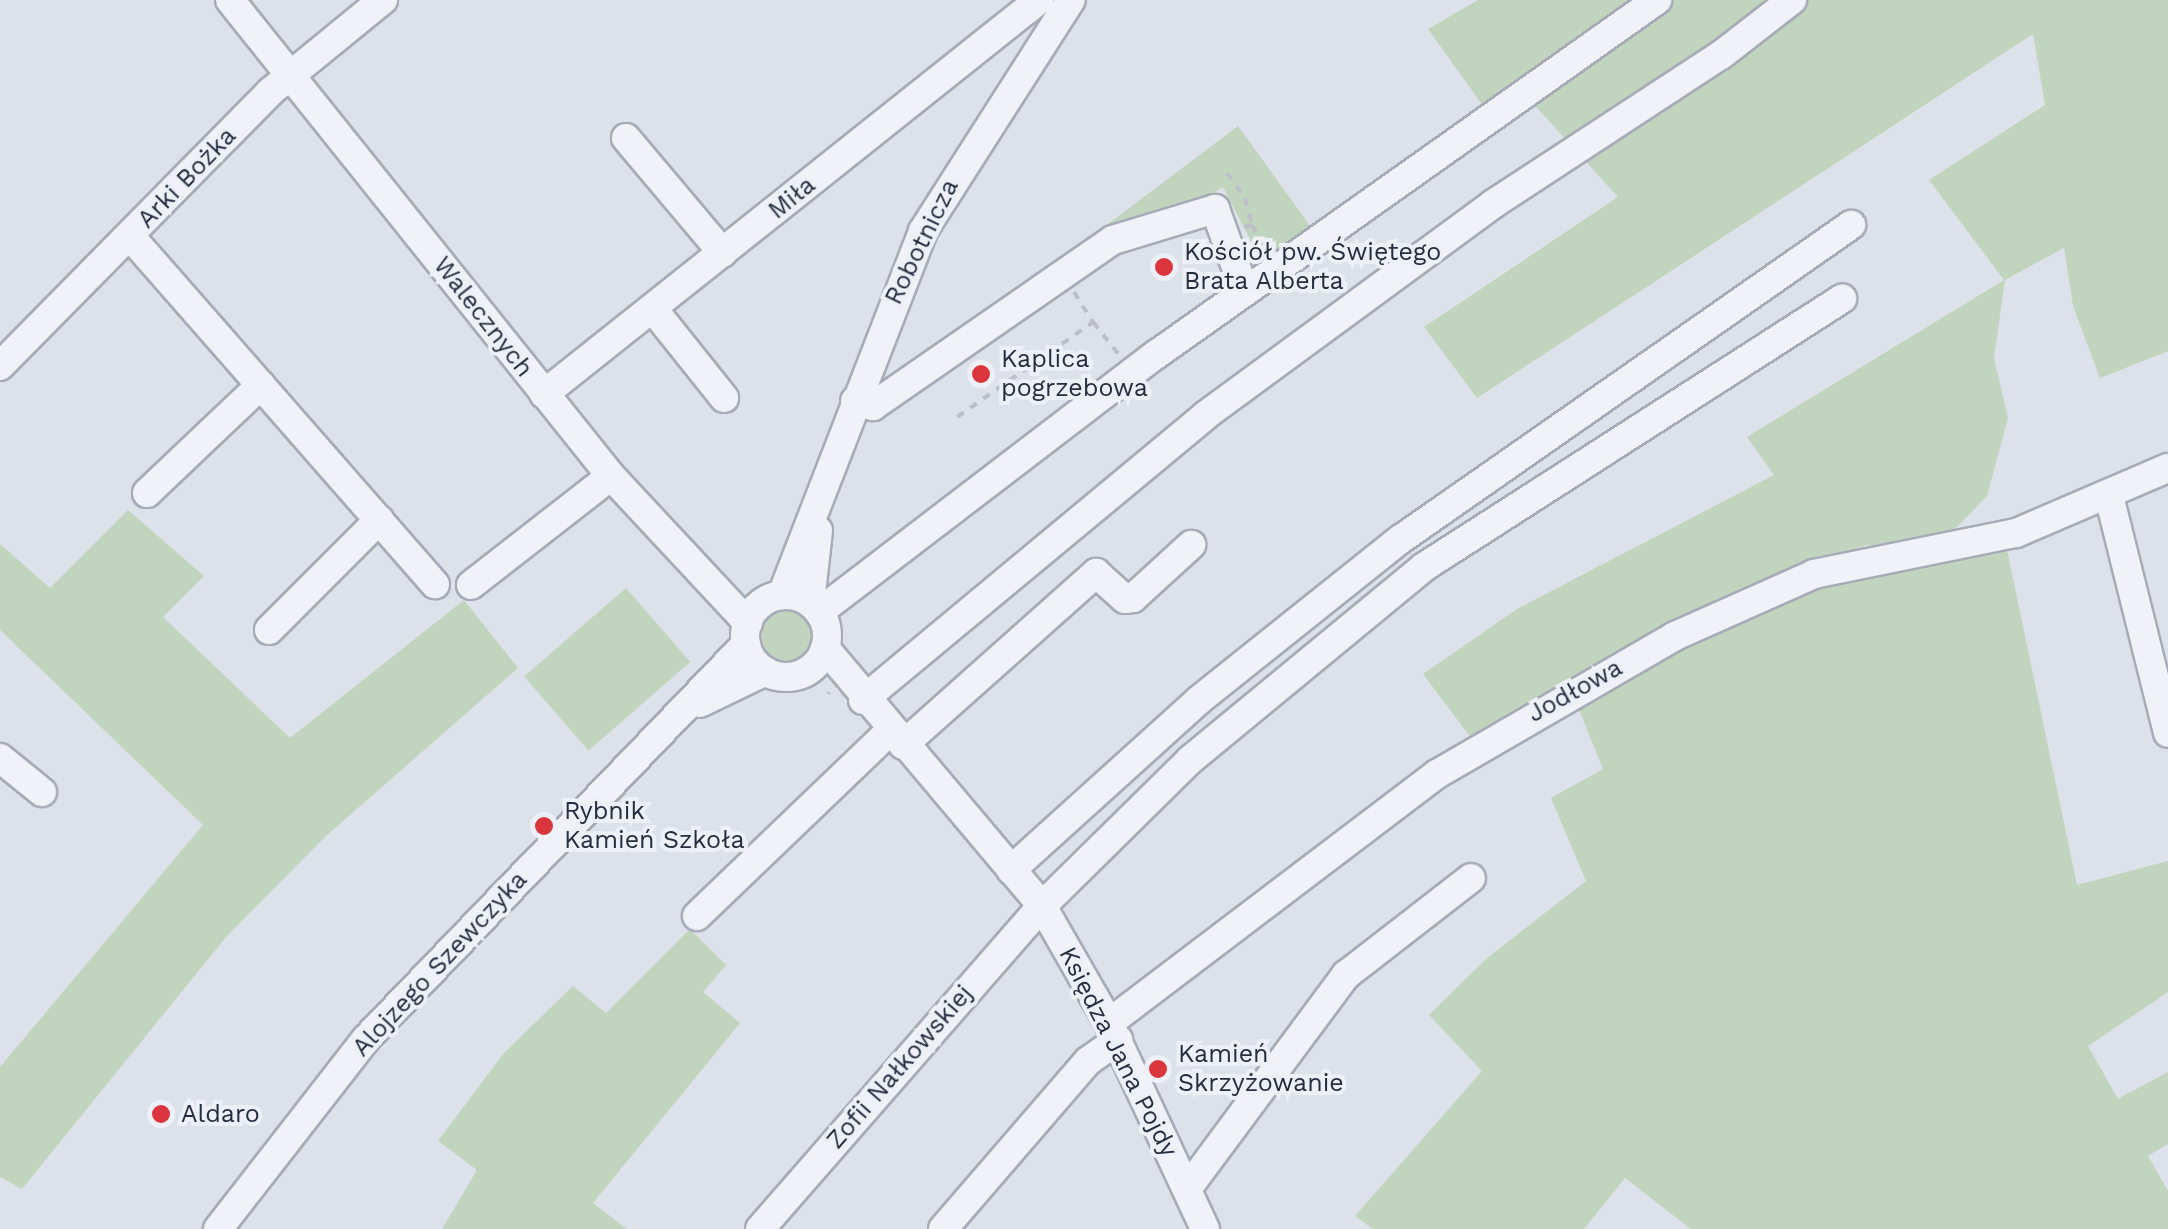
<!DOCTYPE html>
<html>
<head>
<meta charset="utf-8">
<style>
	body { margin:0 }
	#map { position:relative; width:2168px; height:1229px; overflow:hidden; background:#dde1e9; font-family:"Work Sans",sans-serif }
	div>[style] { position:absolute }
	.green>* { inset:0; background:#c1d4be; transform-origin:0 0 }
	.round { border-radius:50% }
	.path>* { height:4px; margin-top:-2px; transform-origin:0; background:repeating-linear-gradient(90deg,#bcbfc8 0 8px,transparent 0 16px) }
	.roads { filter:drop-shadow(2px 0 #a6abb7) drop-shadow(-2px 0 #a6abb7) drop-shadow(0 2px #a6abb7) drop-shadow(0 -2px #a6abb7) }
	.minor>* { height:28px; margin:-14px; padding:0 14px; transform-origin:14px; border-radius:14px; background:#f1f2f7 }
	.minor>.ring { margin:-14px; padding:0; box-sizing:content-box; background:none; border:28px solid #f1f2f7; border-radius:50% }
	.dots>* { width:28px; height:28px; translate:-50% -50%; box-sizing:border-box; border:5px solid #edf0f6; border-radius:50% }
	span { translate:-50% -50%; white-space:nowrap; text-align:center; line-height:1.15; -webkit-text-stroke:8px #edf0f6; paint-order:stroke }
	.street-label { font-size:25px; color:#252d41 }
	.poi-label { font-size:25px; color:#252d41 }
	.left { translate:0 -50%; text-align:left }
</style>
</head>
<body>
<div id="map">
	<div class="green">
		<div style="clip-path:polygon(1478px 0,1646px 0,1486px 110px,1428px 29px)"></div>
		<div style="clip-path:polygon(1671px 0,2168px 0,2168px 351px,2100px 378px,2073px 306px,2064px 248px,2005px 280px,1994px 358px,2008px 418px,1987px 496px,1946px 538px,1864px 546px,1717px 602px,1472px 739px,1423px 674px,1517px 609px,1774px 475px,1747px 437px,2004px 280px,1929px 180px,2045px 105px,2033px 34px,1477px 398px,1424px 327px,1618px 197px,1531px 101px)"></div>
		<div style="clip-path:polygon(1238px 126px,1316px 234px,1266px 270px,1223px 187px,1187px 209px,1108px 235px,1100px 230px)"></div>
		<div style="clip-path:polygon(128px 510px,204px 576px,163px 617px,290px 738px,464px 600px,518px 668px,326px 836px,226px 937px,22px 1189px,0 1177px,0 1067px,203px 825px,0 630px,0 544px,50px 588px)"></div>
		<div style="clip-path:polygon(2006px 545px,2077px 885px,2168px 861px,2168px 992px,2088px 1046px,2118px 1099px,2168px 1072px,2168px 1144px,2148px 1156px,2168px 1191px,2168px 1229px,1691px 1229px,1625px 1178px,1584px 1229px,1373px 1229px,1355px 1216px,1482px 1071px,1429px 1015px,1486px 959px,1586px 881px,1551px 798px,1603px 769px,1575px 700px,1697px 631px,1848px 574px)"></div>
		<div style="left:626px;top:588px;width:98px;height:135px;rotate:49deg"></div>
		<div class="round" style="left:762px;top:611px;width:50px;height:50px"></div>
		<div style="clip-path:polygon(690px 929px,726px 965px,703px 992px,740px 1023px,593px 1203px,627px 1229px,442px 1229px,477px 1170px,438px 1141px,504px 1053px,573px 986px,606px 1013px)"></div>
	</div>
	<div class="path">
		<div style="left:1227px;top:173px;width:31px;rotate:54deg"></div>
		<div style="left:1245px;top:198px;width:28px;rotate:75deg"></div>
		<div style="left:1244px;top:227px;width:8px;rotate:-14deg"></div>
		<div style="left:1252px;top:225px;width:28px;rotate:63deg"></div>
		<div style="left:1074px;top:292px;width:36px;rotate:58deg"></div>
		<div style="left:957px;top:417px;width:166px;rotate:-34.9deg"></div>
		<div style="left:1093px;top:322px;width:43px;rotate:51.5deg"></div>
		<div style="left:828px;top:694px;width:2px;rotate:-63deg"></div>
	</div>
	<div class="roads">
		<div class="minor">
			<div style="left:230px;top:0;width:610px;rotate:51.33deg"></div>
			<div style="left:611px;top:476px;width:201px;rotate:47deg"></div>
			<div style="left:626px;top:138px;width:150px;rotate:49.9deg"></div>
			<div style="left:130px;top:236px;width:463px;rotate:48.8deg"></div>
			<div style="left:653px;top:309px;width:114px;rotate:51.4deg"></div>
			<div style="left:0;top:366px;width:385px;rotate:-45.4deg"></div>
			<div style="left:270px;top:92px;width:146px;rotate:-39.2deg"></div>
			<div style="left:544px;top:394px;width:633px;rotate:-38.52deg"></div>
			<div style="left:855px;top:401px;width:19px;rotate:16deg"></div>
			<div style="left:873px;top:406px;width:292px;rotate:-34.7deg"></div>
			<div style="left:1113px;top:240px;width:107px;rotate:-16.9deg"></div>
			<div style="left:1215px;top:209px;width:88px;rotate:70.1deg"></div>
			<div style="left:147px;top:493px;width:157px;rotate:-43.5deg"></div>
			<div style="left:2109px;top:496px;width:244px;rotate:76deg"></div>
			<div style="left:471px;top:585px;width:177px;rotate:-37.9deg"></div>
			<div style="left:782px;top:595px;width:390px;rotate:-68.8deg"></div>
			<div style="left:923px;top:231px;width:274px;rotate:-57.4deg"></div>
			<div class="ring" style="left:745px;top:595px;width:54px;height:54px"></div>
			<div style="left:810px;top:603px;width:73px;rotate:-83.7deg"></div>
			<div style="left:819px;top:612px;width:425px;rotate:-37.4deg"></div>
			<div style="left:1157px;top:354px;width:613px;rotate:-35.3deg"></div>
			<div style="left:269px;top:630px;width:156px;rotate:-45deg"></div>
			<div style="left:825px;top:648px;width:337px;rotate:49.9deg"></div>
			<div style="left:1042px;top:906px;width:135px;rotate:60.2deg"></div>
			<div style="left:1109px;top:1023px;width:227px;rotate:65deg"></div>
			<div style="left:863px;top:700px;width:446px;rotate:-39.7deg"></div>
			<div style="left:1206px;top:415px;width:356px;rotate:-36.3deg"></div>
			<div style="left:1493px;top:204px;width:272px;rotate:-33.2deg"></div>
			<div style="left:1721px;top:55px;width:90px;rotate:-37.8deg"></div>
			<div style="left:700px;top:703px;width:73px;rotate:-25.9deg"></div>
			<div style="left:903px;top:745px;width:259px;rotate:-41.7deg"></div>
			<div style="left:1096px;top:573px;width:39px;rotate:42deg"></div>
			<div style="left:1125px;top:599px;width:8px;rotate:-7deg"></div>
			<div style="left:1133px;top:598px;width:79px;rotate:-42.4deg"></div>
			<div style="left:0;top:758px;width:54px;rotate:39deg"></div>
			<div style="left:1011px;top:870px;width:253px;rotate:-42.1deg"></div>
			<div style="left:1199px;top:700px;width:258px;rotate:-38.6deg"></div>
			<div style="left:1401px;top:539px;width:549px;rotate:-34.91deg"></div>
			<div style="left:697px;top:916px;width:267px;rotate:-43.8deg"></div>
			<div style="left:1109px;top:1023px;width:412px;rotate:-37.2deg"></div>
			<div style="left:1437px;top:774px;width:275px;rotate:-30.1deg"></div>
			<div style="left:1675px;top:636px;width:152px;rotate:-24deg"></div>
			<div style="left:1814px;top:574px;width:206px;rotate:-11.5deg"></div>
			<div style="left:2016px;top:533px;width:165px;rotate:-23.2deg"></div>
			<div style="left:1187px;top:1189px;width:267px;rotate:-53.4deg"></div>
			<div style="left:1346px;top:975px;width:158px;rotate:-37.8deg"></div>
			<div style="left:218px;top:1229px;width:241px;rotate:-52.1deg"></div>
			<div style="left:366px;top:1039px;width:548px;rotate:-46.11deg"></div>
			<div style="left:760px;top:1229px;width:429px;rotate:-48.9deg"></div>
			<div style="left:1042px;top:906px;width:208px;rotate:-44.6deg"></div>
			<div style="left:1190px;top:760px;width:303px;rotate:-39.5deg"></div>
			<div style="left:1424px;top:567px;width:497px;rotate:-32.7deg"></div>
			<div style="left:943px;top:1229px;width:222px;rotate:-49.2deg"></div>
			<div style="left:1088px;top:1061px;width:37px;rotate:-35deg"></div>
		</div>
	</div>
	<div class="dots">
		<div style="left:1164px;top:267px;background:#db353e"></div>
		<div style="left:981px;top:374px;background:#db353e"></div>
		<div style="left:544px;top:826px;background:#db353e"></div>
		<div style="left:1158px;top:1069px;background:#db353e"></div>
		<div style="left:161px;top:1114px;background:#db353e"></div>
	</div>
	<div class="street-label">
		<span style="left:187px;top:178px;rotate:-46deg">Arki Bożka</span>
		<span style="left:792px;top:198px;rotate:-39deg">Miła</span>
		<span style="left:922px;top:242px;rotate:-64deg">Robotnicza</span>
		<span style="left:483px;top:317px;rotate:52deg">Walecznych</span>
		<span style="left:1575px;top:691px;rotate:-29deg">Jodłowa</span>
		<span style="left:440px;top:964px;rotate:-47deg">Alojzego Szewczyka</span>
		<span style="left:1118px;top:1052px;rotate:63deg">Księdza Jana Pojdy</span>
		<span style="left:900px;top:1067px;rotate:-49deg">Zofii Nałkowskiej</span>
	</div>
	<div class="poi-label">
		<span class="left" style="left:1184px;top:267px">Kościół pw. Świętego<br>Brata Alberta</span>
		<span class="left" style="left:1001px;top:374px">Kaplica<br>pogrzebowa</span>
		<span class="left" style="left:564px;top:826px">Rybnik<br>Kamień Szkoła</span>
		<span class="left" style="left:1178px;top:1069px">Kamień<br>Skrzyżowanie</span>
		<span class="left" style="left:181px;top:1114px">Aldaro</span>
	</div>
</div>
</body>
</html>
